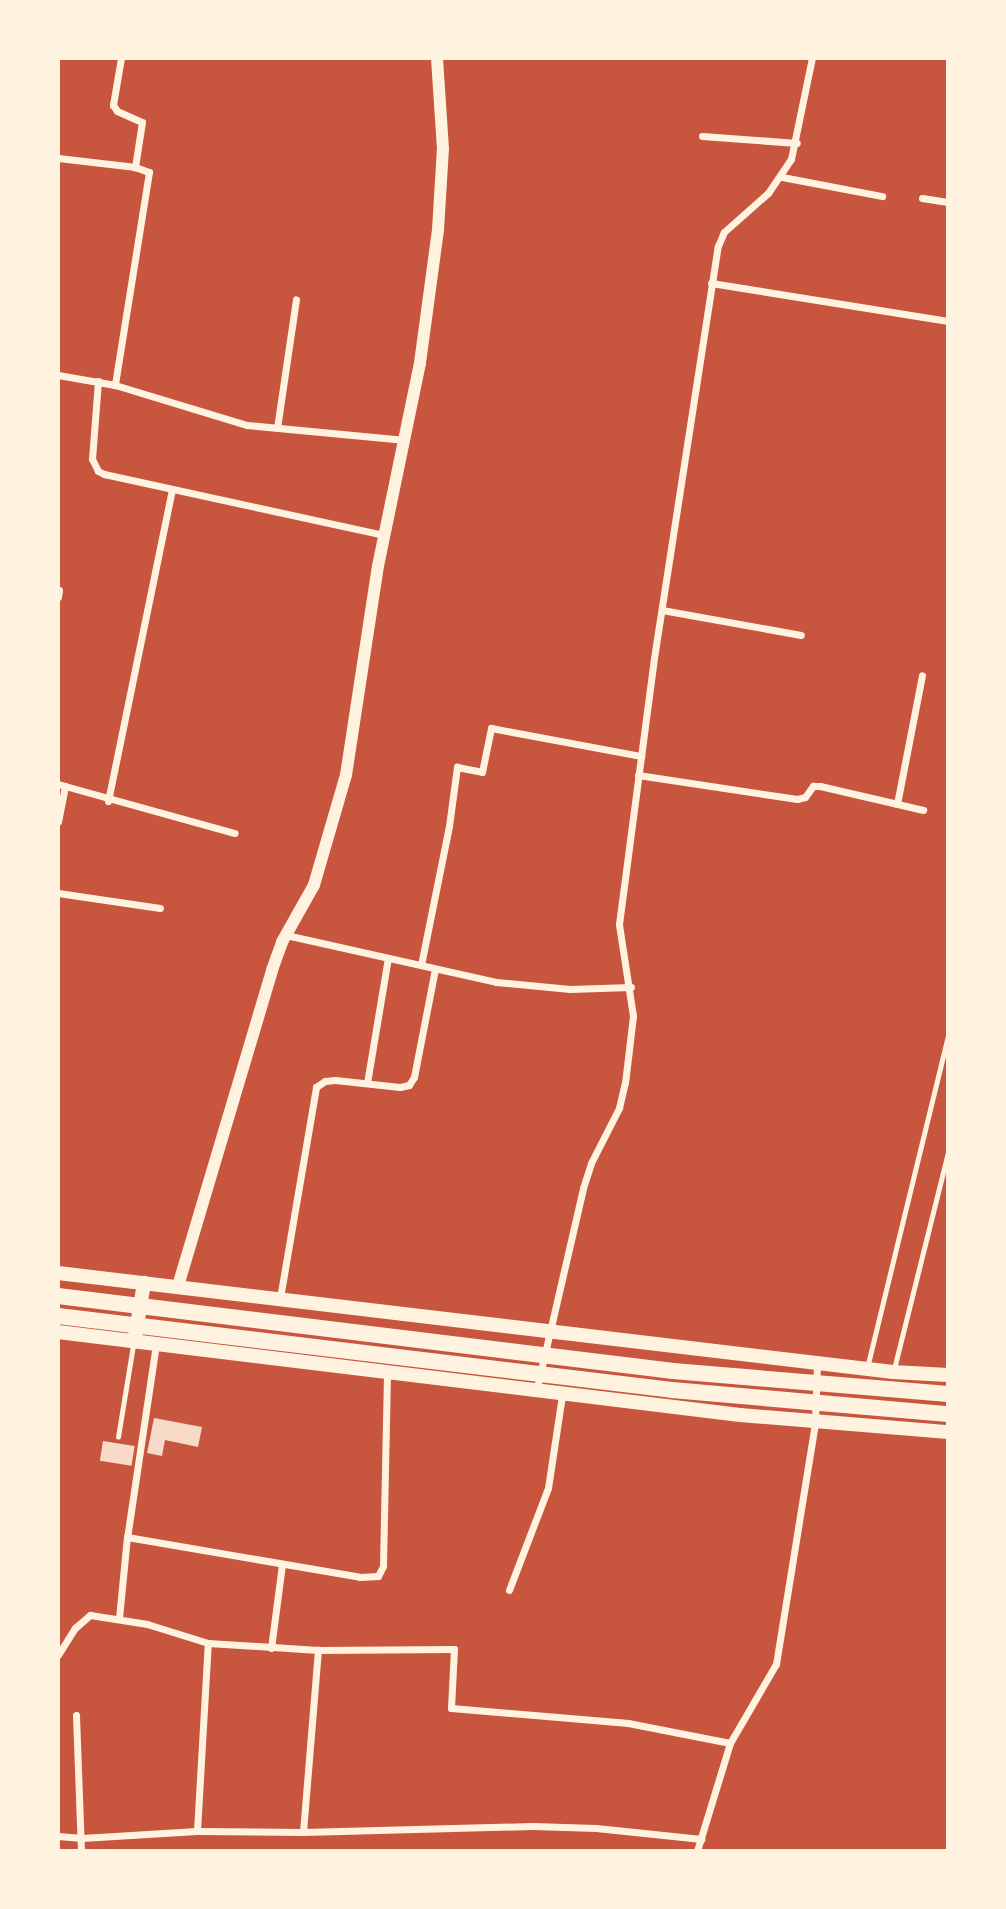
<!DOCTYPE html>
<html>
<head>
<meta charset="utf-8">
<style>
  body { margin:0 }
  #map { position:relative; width:1006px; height:1909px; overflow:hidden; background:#c8553d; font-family:"Times New Roman",serif }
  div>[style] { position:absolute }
  .building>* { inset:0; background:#f7dbc8; transform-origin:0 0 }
  .service>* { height:4.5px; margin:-2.25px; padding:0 2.25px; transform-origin:2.25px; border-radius:2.25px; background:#fff3e0 }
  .minor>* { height:7px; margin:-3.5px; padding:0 3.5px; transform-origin:3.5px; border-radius:3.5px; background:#fff3e0 }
  .tertiary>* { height:12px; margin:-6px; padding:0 6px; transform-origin:6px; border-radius:6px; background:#fff3e0 }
  .secondary>* { height:14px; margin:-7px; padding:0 7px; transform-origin:7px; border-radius:7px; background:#fff3e0 }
  .trunk>* { height:16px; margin:-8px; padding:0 8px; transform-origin:8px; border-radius:8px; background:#fff3e0 }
  span { translate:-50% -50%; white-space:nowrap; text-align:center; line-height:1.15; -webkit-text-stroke:5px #fff3e0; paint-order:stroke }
  .frame { position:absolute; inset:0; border:60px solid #fff3e0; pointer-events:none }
</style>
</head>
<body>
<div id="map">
  <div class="building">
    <i style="clip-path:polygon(154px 1418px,202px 1427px,198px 1447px,165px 1440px,162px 1456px,147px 1453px)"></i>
    <i style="left:103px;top:1441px;width:32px;height:20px;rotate:9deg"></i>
  </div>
  <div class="service">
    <i style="left:867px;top:1368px;width:342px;rotate:-76.3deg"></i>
    <i style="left:894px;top:1369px;width:223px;rotate:-76deg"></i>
    <i style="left:118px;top:1437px;width:93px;rotate:-80.7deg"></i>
  </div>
  <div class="minor">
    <i style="left:121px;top:58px;width:48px;rotate:99.7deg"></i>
    <i style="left:113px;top:105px;width:7px;rotate:56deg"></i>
    <i style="left:117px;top:111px;width:27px;rotate:24deg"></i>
    <i style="left:142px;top:122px;width:46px;rotate:98.8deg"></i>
    <i style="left:702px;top:136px;width:95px;rotate:4.2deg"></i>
    <i style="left:58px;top:158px;width:78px;rotate:6.7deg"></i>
    <i style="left:135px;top:167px;width:15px;rotate:20deg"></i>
    <i style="left:149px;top:172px;width:216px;rotate:99.1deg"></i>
    <i style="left:782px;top:177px;width:102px;rotate:10.8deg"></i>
    <i style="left:922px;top:198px;width:26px;rotate:9deg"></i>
    <i style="left:711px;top:283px;width:240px;rotate:9.1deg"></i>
    <i style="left:58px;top:375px;width:58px;rotate:10deg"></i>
    <i style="left:115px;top:385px;width:138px;rotate:16.9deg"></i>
    <i style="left:247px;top:425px;width:159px;rotate:5.4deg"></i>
    <i style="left:98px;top:381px;width:78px;rotate:94.4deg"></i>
    <i style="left:92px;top:459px;width:13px;rotate:63deg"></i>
    <i style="left:98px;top:471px;width:7px;rotate:27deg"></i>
    <i style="left:104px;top:474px;width:287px;rotate:12.3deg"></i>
    <i style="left:277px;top:428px;width:130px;rotate:-81.6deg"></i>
    <i style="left:58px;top:597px;width:7px;rotate:-82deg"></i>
    <i style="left:662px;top:610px;width:141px;rotate:10.2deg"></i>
    <i style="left:638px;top:775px;width:161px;rotate:8.6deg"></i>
    <i style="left:797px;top:799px;width:8px;rotate:-14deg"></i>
    <i style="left:805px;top:797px;width:14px;rotate:-54deg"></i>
    <i style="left:813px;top:786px;width:7px"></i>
    <i style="left:820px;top:786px;width:106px;rotate:13.1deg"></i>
    <i style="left:58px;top:784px;width:7px;rotate:16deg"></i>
    <i style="left:65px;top:786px;width:36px;rotate:101deg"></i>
    <i style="left:65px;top:786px;width:176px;rotate:15.5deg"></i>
    <i style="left:108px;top:801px;width:318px;rotate:-78.4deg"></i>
    <i style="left:897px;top:804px;width:131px;rotate:-79deg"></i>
    <i style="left:58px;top:893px;width:103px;rotate:8.4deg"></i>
    <i style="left:286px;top:935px;width:215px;rotate:12.6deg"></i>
    <i style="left:496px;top:982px;width:74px;rotate:5.4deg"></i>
    <i style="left:570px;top:989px;width:61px;rotate:-1.9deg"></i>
    <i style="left:421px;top:965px;width:142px;rotate:-78.6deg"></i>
    <i style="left:449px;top:826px;width:60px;rotate:-82.3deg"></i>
    <i style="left:457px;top:767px;width:25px;rotate:11deg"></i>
    <i style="left:482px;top:772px;width:45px;rotate:-78.4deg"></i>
    <i style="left:491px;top:728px;width:153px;rotate:10.6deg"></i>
    <i style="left:367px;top:1083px;width:127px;rotate:-80.5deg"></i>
    <i style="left:280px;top:1298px;width:214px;rotate:-80.3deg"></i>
    <i style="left:316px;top:1087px;width:11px;rotate:-34deg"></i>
    <i style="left:325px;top:1081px;width:10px;rotate:-6deg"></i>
    <i style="left:335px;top:1080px;width:65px;rotate:6.1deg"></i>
    <i style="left:400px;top:1087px;width:9px;rotate:-13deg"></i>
    <i style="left:409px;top:1085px;width:9px;rotate:-58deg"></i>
    <i style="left:414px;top:1077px;width:110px;rotate:-79deg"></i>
    <i style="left:156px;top:1344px;width:195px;rotate:98.5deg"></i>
    <i style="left:127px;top:1537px;width:236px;rotate:9.7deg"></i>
    <i style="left:360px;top:1577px;width:18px;rotate:-3deg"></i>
    <i style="left:378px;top:1576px;width:11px;rotate:-63deg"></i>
    <i style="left:383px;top:1566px;width:193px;rotate:-88.8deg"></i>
    <i style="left:536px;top:1392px;width:209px;rotate:-77deg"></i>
    <i style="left:583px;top:1188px;width:26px;rotate:-72deg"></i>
    <i style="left:591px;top:1163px;width:62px;rotate:-63deg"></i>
    <i style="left:619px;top:1108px;width:26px;rotate:-77deg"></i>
    <i style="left:625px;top:1083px;width:67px;rotate:-83.2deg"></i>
    <i style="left:633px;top:1016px;width:93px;rotate:-98.7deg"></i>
    <i style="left:619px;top:924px;width:268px;rotate:-82.5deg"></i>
    <i style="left:654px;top:658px;width:417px;rotate:-81.2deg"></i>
    <i style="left:718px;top:246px;width:15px;rotate:-67deg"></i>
    <i style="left:724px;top:232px;width:59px;rotate:-41.6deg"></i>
    <i style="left:768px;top:193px;width:41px;rotate:-55.9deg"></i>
    <i style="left:791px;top:159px;width:103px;rotate:-78.3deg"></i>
    <i style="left:509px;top:1590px;width:109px;rotate:-69.1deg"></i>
    <i style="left:548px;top:1488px;width:94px;rotate:-81.4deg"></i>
    <i style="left:119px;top:1618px;width:81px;rotate:-84.4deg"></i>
    <i style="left:271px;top:1648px;width:85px;rotate:-82.5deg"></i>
    <i style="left:58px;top:1655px;width:32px;rotate:-58deg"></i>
    <i style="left:75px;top:1628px;width:20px;rotate:-41deg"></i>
    <i style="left:90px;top:1615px;width:58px;rotate:9deg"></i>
    <i style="left:147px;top:1624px;width:64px;rotate:17.3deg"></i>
    <i style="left:208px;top:1643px;width:110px;rotate:3.6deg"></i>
    <i style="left:318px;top:1650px;width:136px;rotate:-0.4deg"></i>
    <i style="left:454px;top:1649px;width:59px;rotate:92.9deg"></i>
    <i style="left:451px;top:1708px;width:178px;rotate:4.8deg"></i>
    <i style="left:628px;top:1723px;width:104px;rotate:11.1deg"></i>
    <i style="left:730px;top:1743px;width:113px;rotate:107deg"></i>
    <i style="left:76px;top:1715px;width:136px;rotate:87.9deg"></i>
    <i style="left:730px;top:1743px;width:91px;rotate:-59.8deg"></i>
    <i style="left:776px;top:1664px;width:244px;rotate:-80.8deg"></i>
    <i style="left:815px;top:1423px;width:60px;rotate:-88.1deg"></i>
    <i style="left:197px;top:1831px;width:188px;rotate:-86.7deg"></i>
    <i style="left:303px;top:1832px;width:229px;rotate:-1.5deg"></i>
    <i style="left:532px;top:1826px;width:64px;rotate:1.8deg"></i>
    <i style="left:596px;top:1828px;width:106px;rotate:6deg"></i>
    <i style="left:58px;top:1836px;width:24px;rotate:5deg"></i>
    <i style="left:82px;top:1838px;width:115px;rotate:-3.5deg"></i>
    <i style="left:197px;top:1831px;width:106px;rotate:0.5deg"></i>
    <i style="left:303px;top:1832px;width:183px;rotate:-85.3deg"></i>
  </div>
  <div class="tertiary">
    <i style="left:178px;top:1286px;width:330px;rotate:-73.4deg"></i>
    <i style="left:272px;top:970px;width:30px;rotate:-70deg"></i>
    <i style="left:282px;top:942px;width:65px;rotate:-60.7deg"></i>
    <i style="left:314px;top:885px;width:115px;rotate:-73.8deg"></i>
    <i style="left:346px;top:775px;width:211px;rotate:-81.3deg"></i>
    <i style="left:378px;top:566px;width:207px;rotate:-78.3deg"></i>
    <i style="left:420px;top:363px;width:134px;rotate:-82.3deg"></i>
    <i style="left:438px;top:230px;width:81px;rotate:-86.5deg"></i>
    <i style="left:443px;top:149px;width:91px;rotate:-93.8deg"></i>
  </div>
  <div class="secondary">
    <i style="left:58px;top:1273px;width:841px;rotate:6.76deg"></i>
    <i style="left:893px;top:1372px;width:55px;rotate:3.1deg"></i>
    <i style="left:58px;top:1332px;width:687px;rotate:6.94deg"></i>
    <i style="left:740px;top:1415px;width:209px;rotate:4.7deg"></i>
    <i style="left:135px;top:1337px;width:55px;rotate:-80.5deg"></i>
  </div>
  <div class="trunk">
    <i style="left:58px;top:1296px;width:620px;rotate:6.95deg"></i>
    <i style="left:673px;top:1371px;width:276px;rotate:4.8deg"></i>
    <i style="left:58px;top:1316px;width:618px;rotate:6.87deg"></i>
    <i style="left:672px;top:1390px;width:277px;rotate:5deg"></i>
  </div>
  <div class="frame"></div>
</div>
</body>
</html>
